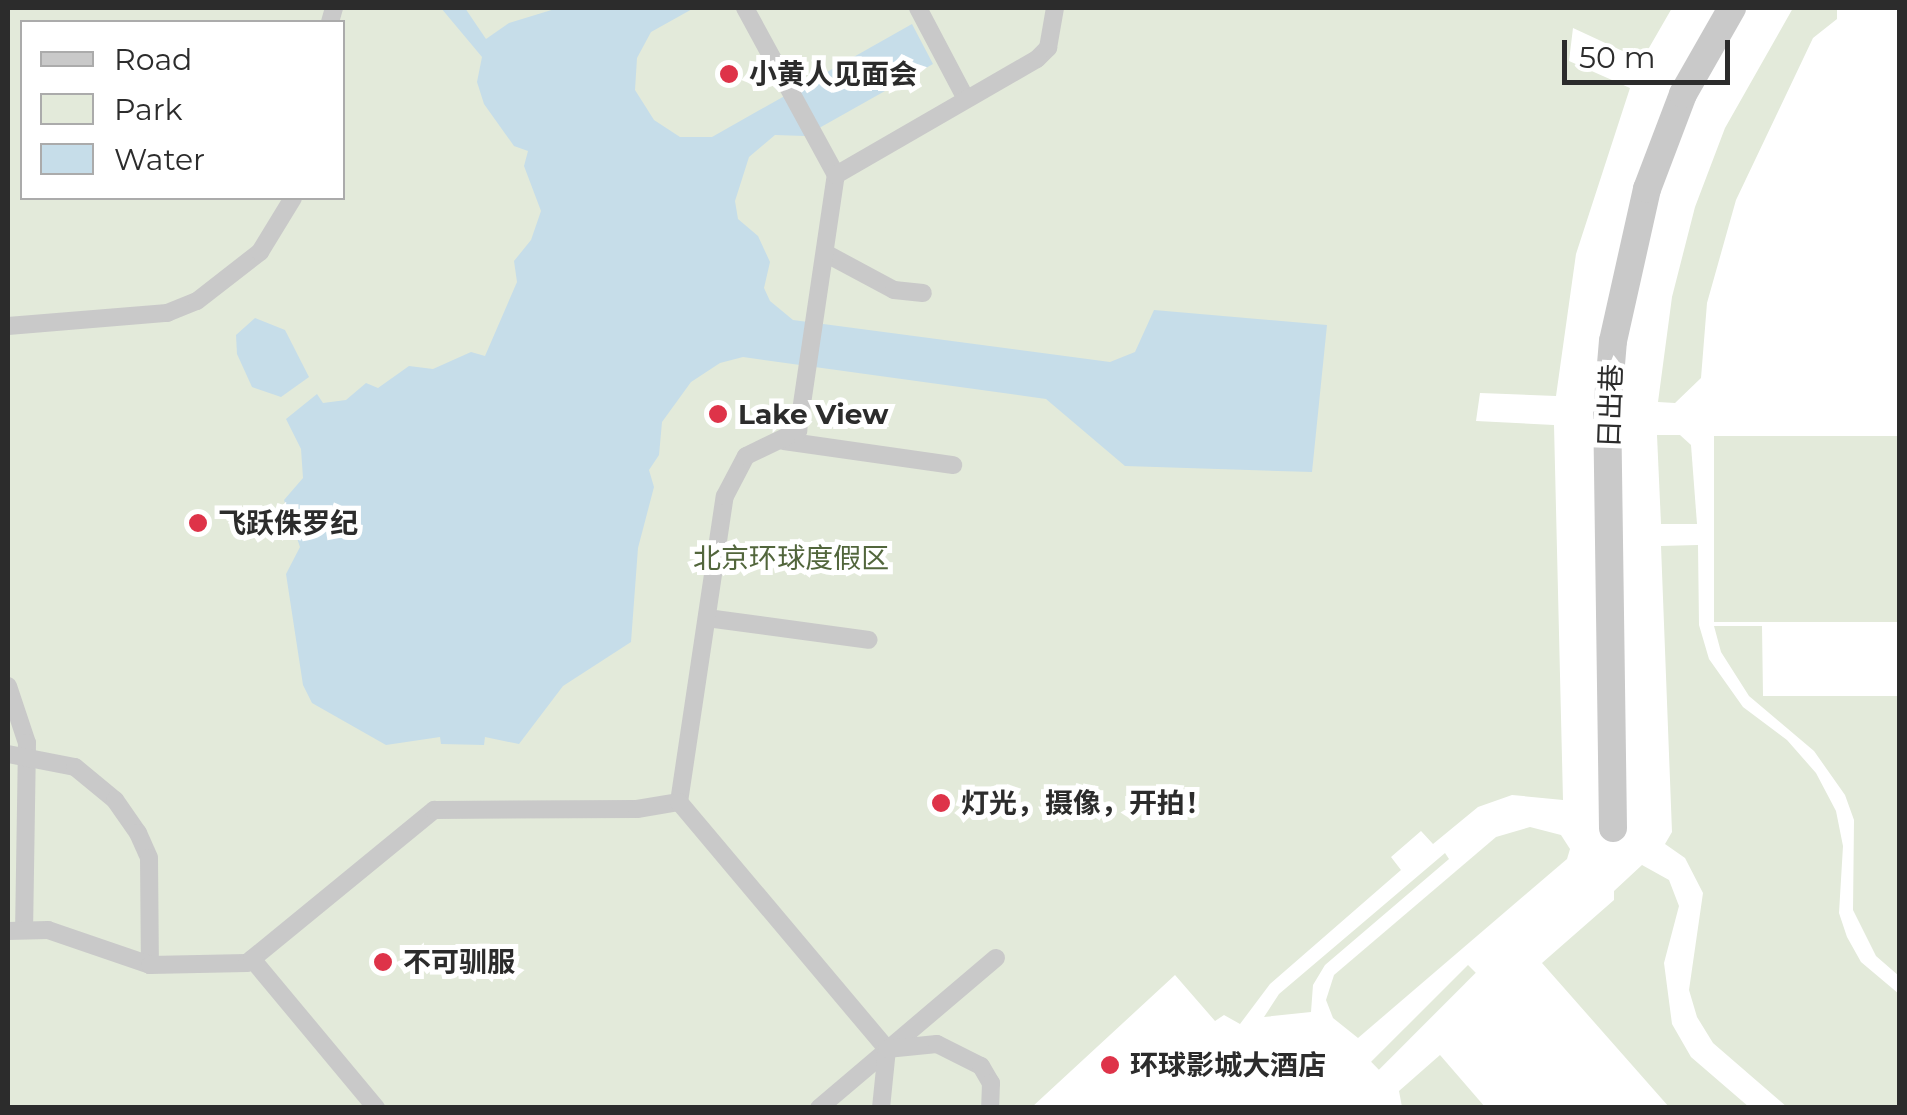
<!DOCTYPE html>
<html>
<head>
<meta charset="utf-8">
<style>
  body { margin:0 }
  #map { position:relative; width:1907px; height:1115px; overflow:hidden; background:#fff; font-family:Montserrat,"Noto Sans SC",sans-serif }
  div>[style] { position:absolute }
  .green>* { inset:0; background:#e3eada; transform-origin:0 0 }
  .water>* { inset:0; background:#c6dde9 }
  .pedestrian>* { height:18px; margin:-9px; padding:0 9px; transform-origin:9px; border-radius:9px; background:#c9c9c9 }
  .tertiary>* { height:28px; margin:-14px; padding:0 14px; transform-origin:14px; border-radius:14px; background:#c9c9c9 }
  .dots>* { width:28px; height:28px; translate:-50% -50%; box-sizing:border-box; border:5px solid #fff; border-radius:50% }
  span { translate:-50% -50%; white-space:nowrap; text-align:center; line-height:1.15; -webkit-text-stroke:10px #fff; paint-order:stroke }
  .poi-label { font-size:28px; color:#2c2c2c; font-weight:700 }
  .left { translate:0 -50%; text-align:left }
  .street-label { font-size:28px; color:#2c2c2c }
  .park-label { font-size:28px; color:#52663c }
  .frame { position:absolute; inset:0; border:10px solid #2c2c2c; pointer-events:none }
  .legend { position:absolute; left:20px; top:20px; width:325px; height:180px; box-sizing:border-box; background:#fff; border:2px solid #ababab; margin:0; padding:12px 18px; list-style:none; font-size:30px; color:#2c2c2c }
  .legend li { display:flex; align-items:center; gap:20px; height:50px }
  .legend b { width:50px; border:2px solid #ababab }
  .scale { position:absolute; left:1562px; top:40px; width:168px; height:45px; box-sizing:border-box; border:5px solid #2c2c2c; border-top:0; padding-left:12px; font-size:30px; line-height:35px; white-space:nowrap; color:#2c2c2c; -webkit-text-stroke:8px #fff; paint-order:stroke }
</style>
</head>
<body>
<div id="map">
  <div class="green">
    <i style="clip-path:polygon(evenodd,8px 8px,1672px 8px,1642px 60px,1573px 28px,1569px 61px,1630px 88px,1576px 254px,1556px 396px,1480px 393px,1476px 421px,1554px 425px,1563px 800px,1512px 795px,1478px 807px,1433px 844px,1421px 831px,1391px 857px,1401px 870px,1270px 984px,1240px 1024px,1224px 1015px,1215px 1021px,1175px 975px,1032px 1107px,8px 1107px,8px 8px,22px 22px,342px 22px,342px 198px,22px 198px,22px 22px)"></i>
    <i style="clip-path:polygon(1793px 8px,1837px 8px,1837px 19px,1813px 38px,1736px 200px,1707px 303px,1701px 378px,1675px 403px,1658px 402px,1672px 297px,1695px 207px,1725px 128px)"></i>
    <i style="clip-path:polygon(1657px 435px,1680px 435px,1691px 445px,1697px 524px,1661px 524px)"></i>
    <i style="left:1899px;top:436px;width:186px;height:185px;rotate:90deg"></i>
    <i style="clip-path:polygon(1698px 545px,1699px 625px,1709px 659px,1743px 707px,1787px 740px,1816px 773px,1836px 811px,1843px 846px,1839px 913px,1847px 937px,1861px 962px,1899px 994px,1899px 1107px,1787px 1107px,1713px 1043px,1697px 1017px,1689px 990px,1703px 893px,1685px 858px,1665px 844px,1672px 832px,1661px 546px)"></i>
    <i style="clip-path:polygon(1714px 626px,1762px 626px,1763px 696px,1899px 696px,1899px 976px,1876px 956px,1853px 910px,1854px 820px,1845px 795px,1814px 751px,1749px 696px,1721px 652px)"></i>
    <i style="clip-path:polygon(1530px 827px,1561px 835px,1570px 849px,1567px 859px,1358px 1038px,1333px 1018px,1326px 1000px,1334px 975px,1496px 837px)"></i>
    <i style="clip-path:polygon(1445px 853px,1449px 859px,1325px 965px,1313px 985px,1311px 1012px,1264px 1017px,1279px 994px)"></i>
    <i style="clip-path:polygon(1642px 865px,1669px 880px,1679px 906px,1664px 963px,1672px 1024px,1691px 1057px,1749px 1107px,1669px 1107px,1542px 963px,1614px 900px,1614px 891px)"></i>
    <i style="left:1468px;top:965px;width:11px;height:137px;rotate:45deg"></i>
    <i style="clip-path:polygon(1440px 1055px,1485px 1107px,1402px 1107px,1399px 1091px)"></i>
  </div>
  <div class="water">
    <i style="clip-path:polygon(441px 8px,465px 8px,486px 39px,509px 23px,558px 8px,694px 8px,651px 32px,637px 58px,635px 90px,654px 120px,680px 137px,712px 137px,912px 24px,933px 64px,805px 136px,775px 135px,749px 157px,735px 201px,738px 219px,758px 236px,770px 262px,764px 288px,770px 301px,793px 320px,1110px 362px,1135px 352px,1154px 310px,1327px 325px,1312px 472px,1125px 466px,1046px 399px,743px 357px,720px 363px,691px 382px,662px 422px,659px 455px,649px 470px,654px 487px,638px 548px,631px 642px,563px 686px,519px 744px,485px 737px,484px 745px,441px 744px,440px 737px,386px 745px,312px 703px,303px 685px,286px 574px,300px 547px,284px 500px,303px 478px,301px 449px,286px 419px,317px 394px,323px 403px,346px 400px,366px 383px,378px 388px,409px 366px,433px 369px,471px 352px,485px 356px,517px 282px,514px 261px,531px 240px,541px 211px,524px 166px,528px 151px,514px 146px,484px 104px,477px 82px,482px 57px)"></i>
    <i style="clip-path:polygon(255px 318px,285px 330px,309px 377px,281px 397px,252px 387px,237px 354px,236px 335px)"></i>
  </div>
  <div class="pedestrian">
    <i style="left:745px;top:8px;width:190px;rotate:61.4deg"></i>
    <i style="left:918px;top:8px;width:103px;rotate:62.2deg"></i>
    <i style="left:330px;top:22px;width:15px;rotate:-74deg"></i>
    <i style="left:825px;top:253px;width:78px;rotate:28.2deg"></i>
    <i style="left:894px;top:290px;width:29px;rotate:6deg"></i>
    <i style="left:8px;top:326px;width:160px;rotate:-4.7deg"></i>
    <i style="left:167px;top:313px;width:32px;rotate:-22deg"></i>
    <i style="left:197px;top:301px;width:80px;rotate:-37.9deg"></i>
    <i style="left:260px;top:252px;width:63px;rotate:-58.6deg"></i>
    <i style="left:784px;top:441px;width:171px;rotate:8.1deg"></i>
    <i style="left:707px;top:618px;width:163px;rotate:7.7deg"></i>
    <i style="left:8px;top:686px;width:60px;rotate:71.6deg"></i>
    <i style="left:27px;top:743px;width:185px;rotate:90.9deg"></i>
    <i style="left:8px;top:754px;width:68px;rotate:11deg"></i>
    <i style="left:75px;top:767px;width:52px;rotate:39.5deg"></i>
    <i style="left:115px;top:800px;width:40px;rotate:55.1deg"></i>
    <i style="left:138px;top:833px;width:27px;rotate:66deg"></i>
    <i style="left:149px;top:858px;width:107px;rotate:89.5deg"></i>
    <i style="left:679px;top:802px;width:309px;rotate:-81.5deg"></i>
    <i style="left:725px;top:496px;width:45px;rotate:-62.3deg"></i>
    <i style="left:746px;top:456px;width:58px;rotate:-25.7deg"></i>
    <i style="left:798px;top:431px;width:259px;rotate:-81.6deg"></i>
    <i style="left:836px;top:175px;width:232px;rotate:-30deg"></i>
    <i style="left:1037px;top:59px;width:16px;rotate:-45deg"></i>
    <i style="left:1048px;top:48px;width:41px;rotate:-80.1deg"></i>
    <i style="left:8px;top:931px;width:40px;rotate:-1.4deg"></i>
    <i style="left:48px;top:930px;width:108px;rotate:18.9deg"></i>
    <i style="left:150px;top:965px;width:97px;rotate:-1.2deg"></i>
    <i style="left:247px;top:963px;width:242px;rotate:-39.3deg"></i>
    <i style="left:434px;top:810px;width:203px;rotate:-0.3deg"></i>
    <i style="left:637px;top:809px;width:43px;rotate:-9.5deg"></i>
    <i style="left:679px;top:802px;width:323px;rotate:49.9deg"></i>
    <i style="left:252px;top:959px;width:194px;rotate:50.2deg"></i>
    <i style="left:819px;top:1108px;width:232px;rotate:-40.3deg"></i>
    <i style="left:881px;top:1108px;width:59px;rotate:-84.2deg"></i>
    <i style="left:887px;top:1049px;width:50px;rotate:-5.7deg"></i>
    <i style="left:937px;top:1044px;width:49px;rotate:26.6deg"></i>
    <i style="left:981px;top:1066px;width:20px;rotate:60deg"></i>
    <i style="left:991px;top:1083px;width:25px;rotate:92deg"></i>
  </div>
  <div class="tertiary">
    <i style="left:1613px;top:828px;width:416px;rotate:-90.8deg"></i>
    <i style="left:1607px;top:412px;width:71px;rotate:-85.2deg"></i>
    <i style="left:1613px;top:341px;width:156px;rotate:-77.4deg"></i>
    <i style="left:1647px;top:189px;width:102px;rotate:-69.2deg"></i>
    <i style="left:1683px;top:94px;width:99px;rotate:-60.3deg"></i>
  </div>
  <div class="dots">
    <i style="left:729px;top:74px;background:#de3349"></i>
    <i style="left:718px;top:414px;background:#de3349"></i>
    <i style="left:198px;top:523px;background:#de3349"></i>
    <i style="left:941px;top:803px;background:#de3349"></i>
    <i style="left:383px;top:962px;background:#de3349"></i>
    <i style="left:1110px;top:1065px;background:#de3349"></i>
  </div>
  <div class="poi-label">
    <span class="left" style="left:749px;top:74px">小黄人见面会</span>
    <span class="left" style="left:738px;top:414px">Lake View</span>
    <span class="left" style="left:218px;top:523px">飞跃侏罗纪</span>
    <span class="left" style="left:961px;top:803px">灯光，摄像，开拍！</span>
    <span class="left" style="left:403px;top:962px">不可驯服</span>
    <span class="left" style="left:1130px;top:1065px">环球影城大酒店</span>
  </div>
  <div class="street-label">
    <span style="left:1610px;top:406px;rotate:-88deg">日出巷</span>
  </div>
  <div class="park-label">
    <span style="left:791px;top:558px">北京环球度假区</span>
  </div>
  <div class="frame"></div>
  <ul class="legend">
  <li><b style="height:12px;background:#c9c9c9"></b>Road</li>
  <li><b style="height:28px;background:#e3eada"></b>Park</li>
  <li><b style="height:28px;background:#c6dde9"></b>Water</li>
  </ul>
  <div class="scale">50 m</div>
</div>
</body>
</html>
